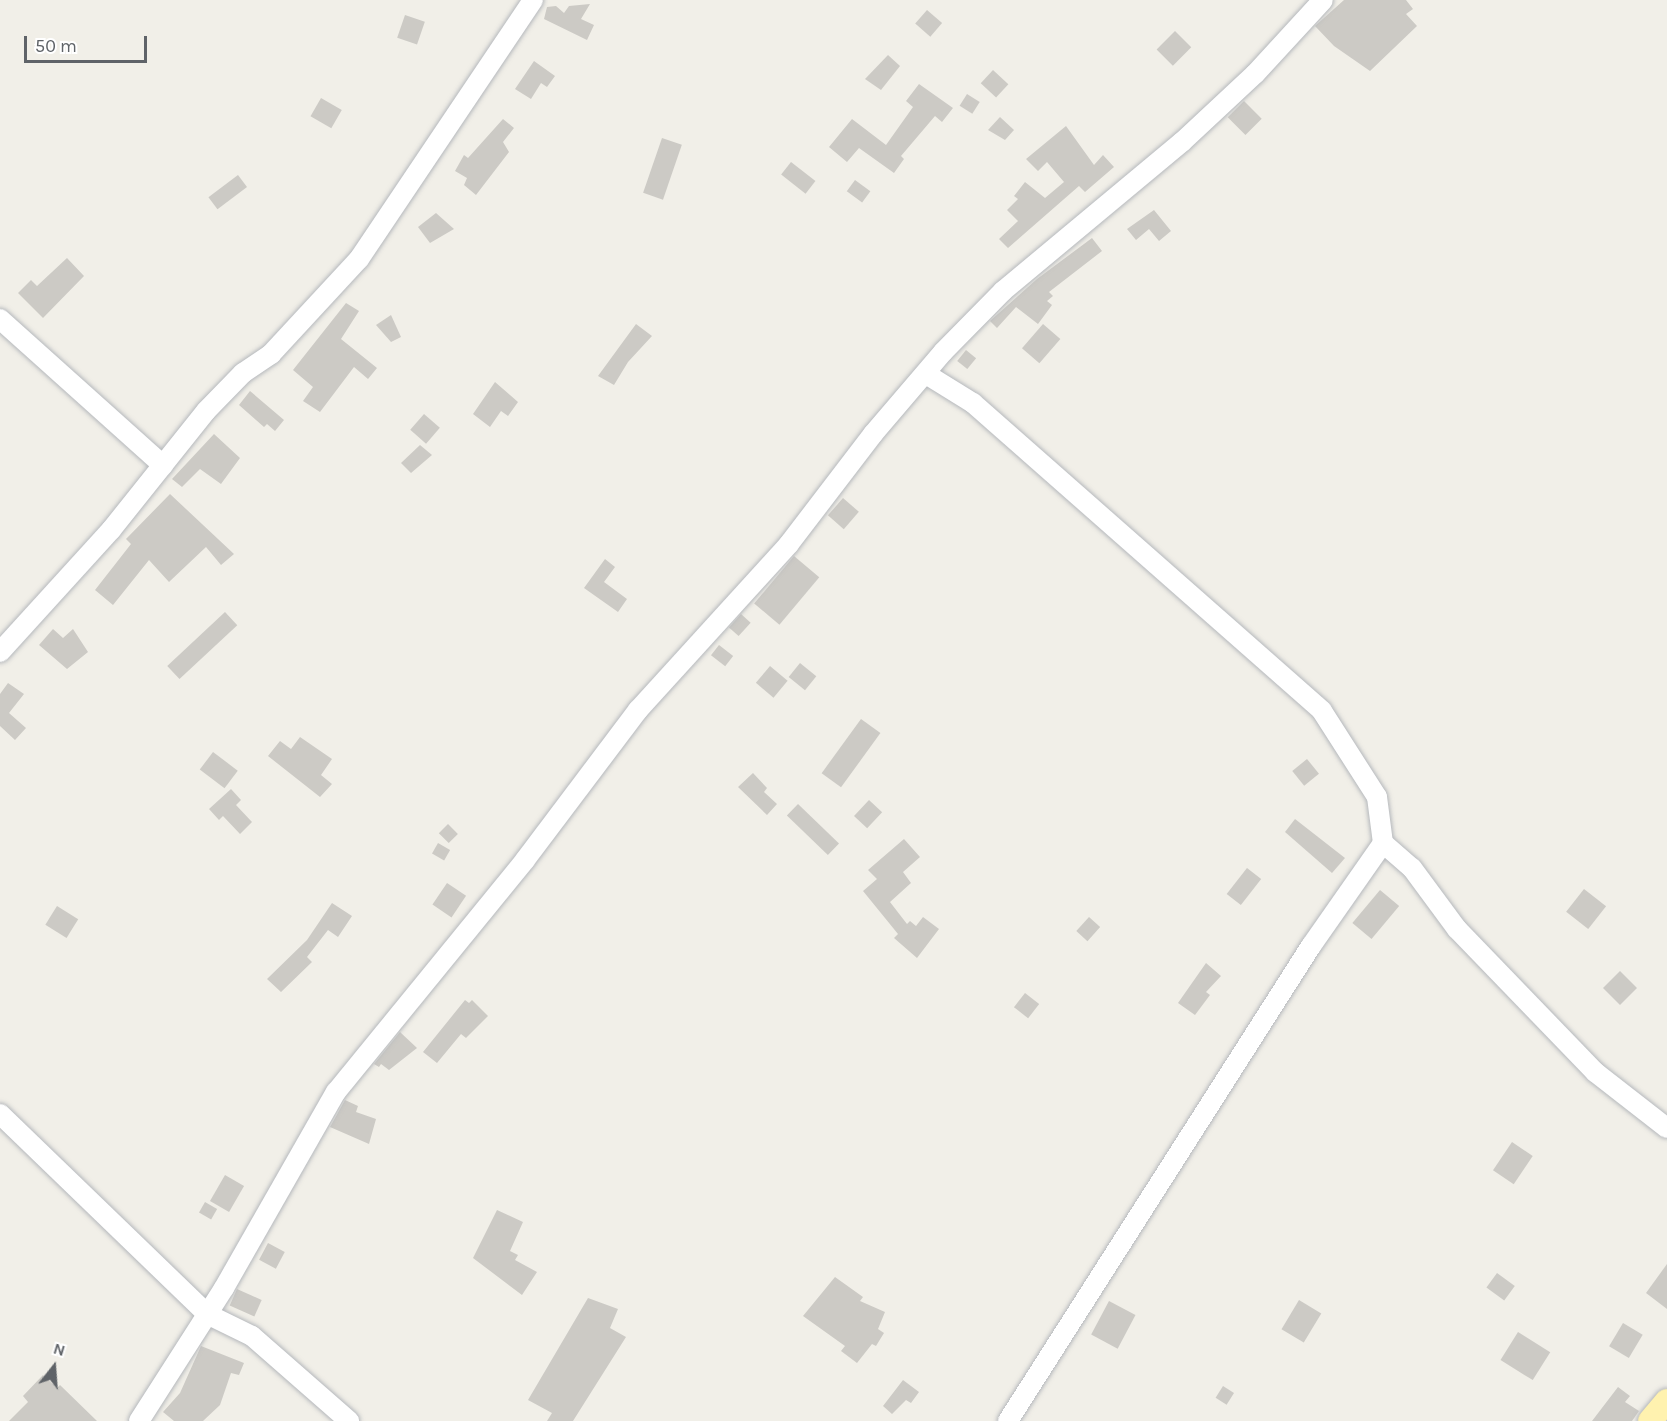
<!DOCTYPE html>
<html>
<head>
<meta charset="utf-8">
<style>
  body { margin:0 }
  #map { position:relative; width:1667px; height:1421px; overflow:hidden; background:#f1efe8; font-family:Karla,sans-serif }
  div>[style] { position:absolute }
  .building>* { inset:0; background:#cccac5; transform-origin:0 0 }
  .roads { filter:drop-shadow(0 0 2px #b5b8bc) drop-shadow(0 0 2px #b5b8bc) }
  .minor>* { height:20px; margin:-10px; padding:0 10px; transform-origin:10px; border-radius:10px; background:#fff }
  .major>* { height:24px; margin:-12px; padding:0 12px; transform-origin:12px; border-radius:12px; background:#fff2af }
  span { translate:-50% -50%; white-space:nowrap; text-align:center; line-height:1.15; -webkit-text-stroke:6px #fff; paint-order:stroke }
  .north { position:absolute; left:24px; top:1337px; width:60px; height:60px; -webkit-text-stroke:4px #fff; paint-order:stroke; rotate:17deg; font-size:16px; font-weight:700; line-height:24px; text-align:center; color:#5f6368 }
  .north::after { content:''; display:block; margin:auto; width:21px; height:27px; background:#5f6368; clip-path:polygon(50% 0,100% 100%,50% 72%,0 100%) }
  .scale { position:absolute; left:24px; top:36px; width:123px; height:27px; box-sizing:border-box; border:3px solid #5f6368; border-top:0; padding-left:8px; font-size:18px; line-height:21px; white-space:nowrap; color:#5f6368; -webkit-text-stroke:4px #fff; paint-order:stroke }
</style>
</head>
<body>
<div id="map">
  <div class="building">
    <i style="clip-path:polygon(1344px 0,1406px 0,1413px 9px,1406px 14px,1417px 26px,1370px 71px,1334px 46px,1315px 26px)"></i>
    <i style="clip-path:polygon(590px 4px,581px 19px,594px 25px,587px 40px,544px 19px,547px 7px,556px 6px,564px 13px,569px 6px)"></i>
    <i style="left:927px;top:10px;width:20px;height:18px;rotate:41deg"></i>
    <i style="left:405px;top:15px;width:21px;height:24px;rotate:19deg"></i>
    <i style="left:1175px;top:31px;width:23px;height:26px;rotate:45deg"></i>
    <i style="clip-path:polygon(888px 55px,900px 66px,881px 90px,865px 79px)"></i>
    <i style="clip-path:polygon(534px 61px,555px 76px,547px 87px,541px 83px,531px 99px,515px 89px)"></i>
    <i style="left:993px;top:70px;width:21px;height:18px;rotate:43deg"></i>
    <i style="clip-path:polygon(919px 84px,953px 108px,942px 122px,935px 116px,901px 156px,904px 159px,894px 173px,859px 148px,847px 162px,829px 147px,852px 119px,886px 145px,913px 107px,906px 101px)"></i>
    <i style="left:967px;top:94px;width:15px;height:14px;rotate:32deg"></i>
    <i style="left:321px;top:98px;width:24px;height:21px;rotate:30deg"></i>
    <i style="left:1244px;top:101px;width:25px;height:23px;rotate:45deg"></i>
    <i style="clip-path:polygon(1000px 117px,1014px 130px,1005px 140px,988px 130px)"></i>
    <i style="clip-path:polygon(503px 119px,514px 128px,503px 142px,509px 152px,476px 195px,464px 185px,467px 178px,455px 171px,464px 155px,468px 158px)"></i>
    <i style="clip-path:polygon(1066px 126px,1094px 165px,1103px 155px,1114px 167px,1085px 192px,1079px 186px,1008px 248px,999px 239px,1018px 221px,1007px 210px,1018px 199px,1014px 196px,1025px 182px,1045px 198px,1064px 182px,1047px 162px,1038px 171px,1026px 159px)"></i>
    <i style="left:662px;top:138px;width:21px;height:58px;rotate:19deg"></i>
    <i style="left:791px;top:162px;width:31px;height:16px;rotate:38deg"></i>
    <i style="left:238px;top:175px;width:15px;height:37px;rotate:53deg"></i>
    <i style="left:855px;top:180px;width:19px;height:14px;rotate:36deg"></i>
    <i style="clip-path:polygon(1154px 210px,1171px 231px,1159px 241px,1149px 229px,1136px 240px,1127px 229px)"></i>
    <i style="clip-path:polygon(436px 213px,454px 229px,430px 243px,418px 227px)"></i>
    <i style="clip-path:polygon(1092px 238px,1102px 251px,1049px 292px,1053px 296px,1047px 301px,1052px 305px,1038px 324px,1016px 307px,997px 328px,990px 321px,1037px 279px)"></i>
    <i style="clip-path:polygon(67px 258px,84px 276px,43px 318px,18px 293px,31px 280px,37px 286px)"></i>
    <i style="clip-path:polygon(346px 303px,359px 311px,341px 339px,377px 368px,368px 379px,354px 367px,320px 412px,303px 401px,313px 387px,293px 370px)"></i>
    <i style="clip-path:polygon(391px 315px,401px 337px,391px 342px,376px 325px)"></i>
    <i style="clip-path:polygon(636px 324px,652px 336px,628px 362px,614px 385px,598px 376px)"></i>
    <i style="left:1043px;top:324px;width:23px;height:32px;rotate:41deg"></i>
    <i style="left:966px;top:350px;width:13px;height:14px;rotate:39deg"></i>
    <i style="clip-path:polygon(495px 382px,518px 402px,508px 416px,501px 411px,490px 427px,473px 414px)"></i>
    <i style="clip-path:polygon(250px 391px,284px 420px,275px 431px,267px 424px,264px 427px,239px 405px)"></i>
    <i style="left:424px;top:414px;width:21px;height:21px;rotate:41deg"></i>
    <i style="clip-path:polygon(214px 434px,240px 458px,221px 484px,200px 469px,182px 487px,172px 479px)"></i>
    <i style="clip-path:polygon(420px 445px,432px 455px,411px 473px,401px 463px)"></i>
    <i style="clip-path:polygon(170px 494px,234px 554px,221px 565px,206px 547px,169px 582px,149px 560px,113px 605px,95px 590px,131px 544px,126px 539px)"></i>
    <i style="left:843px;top:498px;width:21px;height:23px;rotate:41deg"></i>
    <i style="left:794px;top:556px;width:33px;height:62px;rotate:40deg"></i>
    <i style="clip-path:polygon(605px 559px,615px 567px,604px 582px,627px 599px,618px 612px,584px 588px)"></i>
    <i style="left:225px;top:612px;width:18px;height:79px;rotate:47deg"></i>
    <i style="left:741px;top:614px;width:13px;height:18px;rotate:42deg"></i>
    <i style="clip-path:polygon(53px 629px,63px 638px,73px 629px,88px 652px,67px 669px,39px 645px)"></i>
    <i style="left:719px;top:645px;width:18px;height:13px;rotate:38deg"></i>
    <i style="left:800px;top:663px;width:21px;height:18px;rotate:39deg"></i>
    <i style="left:770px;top:666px;width:23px;height:22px;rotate:40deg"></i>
    <i style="clip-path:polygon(8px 683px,24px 694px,9px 713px,26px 728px,15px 740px,0 726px,0 694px)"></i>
    <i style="left:861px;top:719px;width:24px;height:67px;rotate:36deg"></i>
    <i style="clip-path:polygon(300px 737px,332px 759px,321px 775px,332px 784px,320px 797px,268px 756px,280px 741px,291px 749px)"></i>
    <i style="left:213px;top:752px;width:31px;height:22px;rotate:37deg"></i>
    <i style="left:1307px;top:759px;width:19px;height:19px;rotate:51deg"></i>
    <i style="clip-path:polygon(753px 773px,767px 788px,764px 792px,777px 804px,767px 815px,738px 787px)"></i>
    <i style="clip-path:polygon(231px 789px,241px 800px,236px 805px,252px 822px,240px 834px,223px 816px,219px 820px,209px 809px)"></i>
    <i style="left:869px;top:800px;width:18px;height:22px;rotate:43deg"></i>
    <i style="left:798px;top:804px;width:57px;height:16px;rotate:44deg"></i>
    <i style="clip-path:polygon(1295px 819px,1345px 858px,1332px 873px,1285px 832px)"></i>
    <i style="left:448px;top:824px;width:14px;height:13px;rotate:45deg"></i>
    <i style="clip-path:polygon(904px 839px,920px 857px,903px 872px,911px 883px,890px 902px,907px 924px,910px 921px,916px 926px,923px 917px,939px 929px,917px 958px,894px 938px,898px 934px,863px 891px,877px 879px,868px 870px)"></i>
    <i style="left:438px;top:843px;width:14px;height:12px;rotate:30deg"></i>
    <i style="left:1247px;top:868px;width:18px;height:33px;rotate:38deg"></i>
    <i style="left:447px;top:883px;width:23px;height:26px;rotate:34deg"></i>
    <i style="left:1584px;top:889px;width:28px;height:29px;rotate:38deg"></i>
    <i style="left:1380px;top:890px;width:25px;height:43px;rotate:40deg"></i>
    <i style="clip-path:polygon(332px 903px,352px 916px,338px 937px,328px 930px,307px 957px,312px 962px,281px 992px,267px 979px,307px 940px)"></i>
    <i style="left:57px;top:906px;width:25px;height:22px;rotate:32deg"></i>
    <i style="left:1089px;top:917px;width:15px;height:19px;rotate:42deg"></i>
    <i style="clip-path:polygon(1206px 963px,1221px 976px,1206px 992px,1210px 995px,1195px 1015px,1178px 1003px)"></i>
    <i style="left:1620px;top:971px;width:24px;height:24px;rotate:45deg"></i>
    <i style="left:1025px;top:993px;width:18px;height:18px;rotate:38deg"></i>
    <i style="clip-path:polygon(465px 1000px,469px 1003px,472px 1000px,488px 1016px,466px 1038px,461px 1034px,437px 1063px,423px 1052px)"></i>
    <i style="clip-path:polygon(400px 1032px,417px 1048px,389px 1070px,381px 1064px,379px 1067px,374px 1064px)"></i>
    <i style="clip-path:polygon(345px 1100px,358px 1106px,356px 1112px,376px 1119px,369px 1144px,330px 1127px)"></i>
    <i style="left:1512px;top:1142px;width:25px;height:34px;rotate:34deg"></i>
    <i style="left:225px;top:1175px;width:22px;height:30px;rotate:30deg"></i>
    <i style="left:205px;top:1202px;width:14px;height:12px;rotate:30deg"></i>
    <i style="clip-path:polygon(497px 1210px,523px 1222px,510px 1251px,518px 1255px,515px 1260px,537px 1272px,522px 1295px,473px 1258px)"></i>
    <i style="left:268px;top:1243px;width:19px;height:19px;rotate:28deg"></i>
    <i style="clip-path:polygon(1667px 1264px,1667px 1309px,1646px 1293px)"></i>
    <i style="left:1497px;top:1273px;width:22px;height:18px;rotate:36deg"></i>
    <i style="clip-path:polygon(835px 1277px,863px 1297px,860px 1301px,885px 1312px,878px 1329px,884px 1333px,876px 1346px,872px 1344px,857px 1363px,841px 1351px,845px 1346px,803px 1316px)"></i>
    <i style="left:237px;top:1289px;width:27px;height:18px;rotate:24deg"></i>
    <i style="clip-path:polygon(588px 1298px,618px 1309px,610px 1328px,626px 1337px,573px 1421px,547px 1421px,552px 1413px,528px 1400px)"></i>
    <i style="left:1299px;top:1300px;width:26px;height:34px;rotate:31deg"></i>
    <i style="left:1109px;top:1301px;width:30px;height:38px;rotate:28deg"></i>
    <i style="left:1623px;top:1323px;width:23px;height:27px;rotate:31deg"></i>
    <i style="left:1518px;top:1332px;width:38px;height:33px;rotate:32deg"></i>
    <i style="clip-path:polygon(201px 1346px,244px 1363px,239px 1375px,231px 1373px,220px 1405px,203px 1421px,174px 1421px,163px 1412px,180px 1393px)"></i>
    <i style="clip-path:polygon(43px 1375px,57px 1388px,60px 1385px,97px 1421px,9px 1421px,28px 1402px,23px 1396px)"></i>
    <i style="clip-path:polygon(903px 1380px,919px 1392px,911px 1403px,906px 1400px,892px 1414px,883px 1406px)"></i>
    <i style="left:1223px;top:1386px;width:13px;height:14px;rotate:32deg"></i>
    <i style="clip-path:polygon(1618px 1387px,1630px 1396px,1625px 1402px,1639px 1411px,1632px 1421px,1592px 1421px)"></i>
  </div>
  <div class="roads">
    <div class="minor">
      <i style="left:0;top:319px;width:219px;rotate:41.9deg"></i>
      <i style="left:926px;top:374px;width:55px;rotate:31.7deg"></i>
      <i style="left:973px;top:403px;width:465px;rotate:41.4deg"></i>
      <i style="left:1322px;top:711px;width:102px;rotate:57.4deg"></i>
      <i style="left:1377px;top:797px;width:46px;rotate:82.6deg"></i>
      <i style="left:1383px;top:843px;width:38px;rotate:41deg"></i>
      <i style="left:1412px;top:868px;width:76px;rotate:53.6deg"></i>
      <i style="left:1457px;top:929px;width:199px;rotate:46deg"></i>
      <i style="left:1595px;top:1072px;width:91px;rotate:37.9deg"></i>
      <i style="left:0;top:652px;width:165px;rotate:-47.7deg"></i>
      <i style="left:111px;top:530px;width:152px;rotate:-51.4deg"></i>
      <i style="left:206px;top:411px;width:53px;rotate:-45.8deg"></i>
      <i style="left:243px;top:373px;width:34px;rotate:-34deg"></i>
      <i style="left:271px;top:354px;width:129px;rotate:-47.2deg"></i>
      <i style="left:359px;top:259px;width:312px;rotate:-56.1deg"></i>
      <i style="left:0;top:1114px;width:288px;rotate:44deg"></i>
      <i style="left:207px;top:1314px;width:50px;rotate:26.1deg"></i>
      <i style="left:252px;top:1336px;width:129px;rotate:41.2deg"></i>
      <i style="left:139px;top:1421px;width:158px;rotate:-57.4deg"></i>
      <i style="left:224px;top:1288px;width:226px;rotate:-60.3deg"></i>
      <i style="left:336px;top:1092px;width:299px;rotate:-50.8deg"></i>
      <i style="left:525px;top:860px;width:188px;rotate:-53deg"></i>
      <i style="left:638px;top:710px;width:224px;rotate:-47.7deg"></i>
      <i style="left:789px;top:544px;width:138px;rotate:-52.6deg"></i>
      <i style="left:873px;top:434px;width:108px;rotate:-49.5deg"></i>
      <i style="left:943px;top:352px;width:86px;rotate:-45.5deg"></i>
      <i style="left:1003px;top:291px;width:233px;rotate:-39.8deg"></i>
      <i style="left:1182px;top:142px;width:100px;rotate:-43deg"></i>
      <i style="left:1255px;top:74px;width:100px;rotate:-47.4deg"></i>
      <i style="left:1008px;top:1421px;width:563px;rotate:-57.47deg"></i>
      <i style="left:1311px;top:946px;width:126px;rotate:-55deg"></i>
    </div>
    <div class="major">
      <i style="left:1650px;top:1421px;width:26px;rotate:-50deg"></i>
    </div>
  </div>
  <div class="north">N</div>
  <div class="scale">50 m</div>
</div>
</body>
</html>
